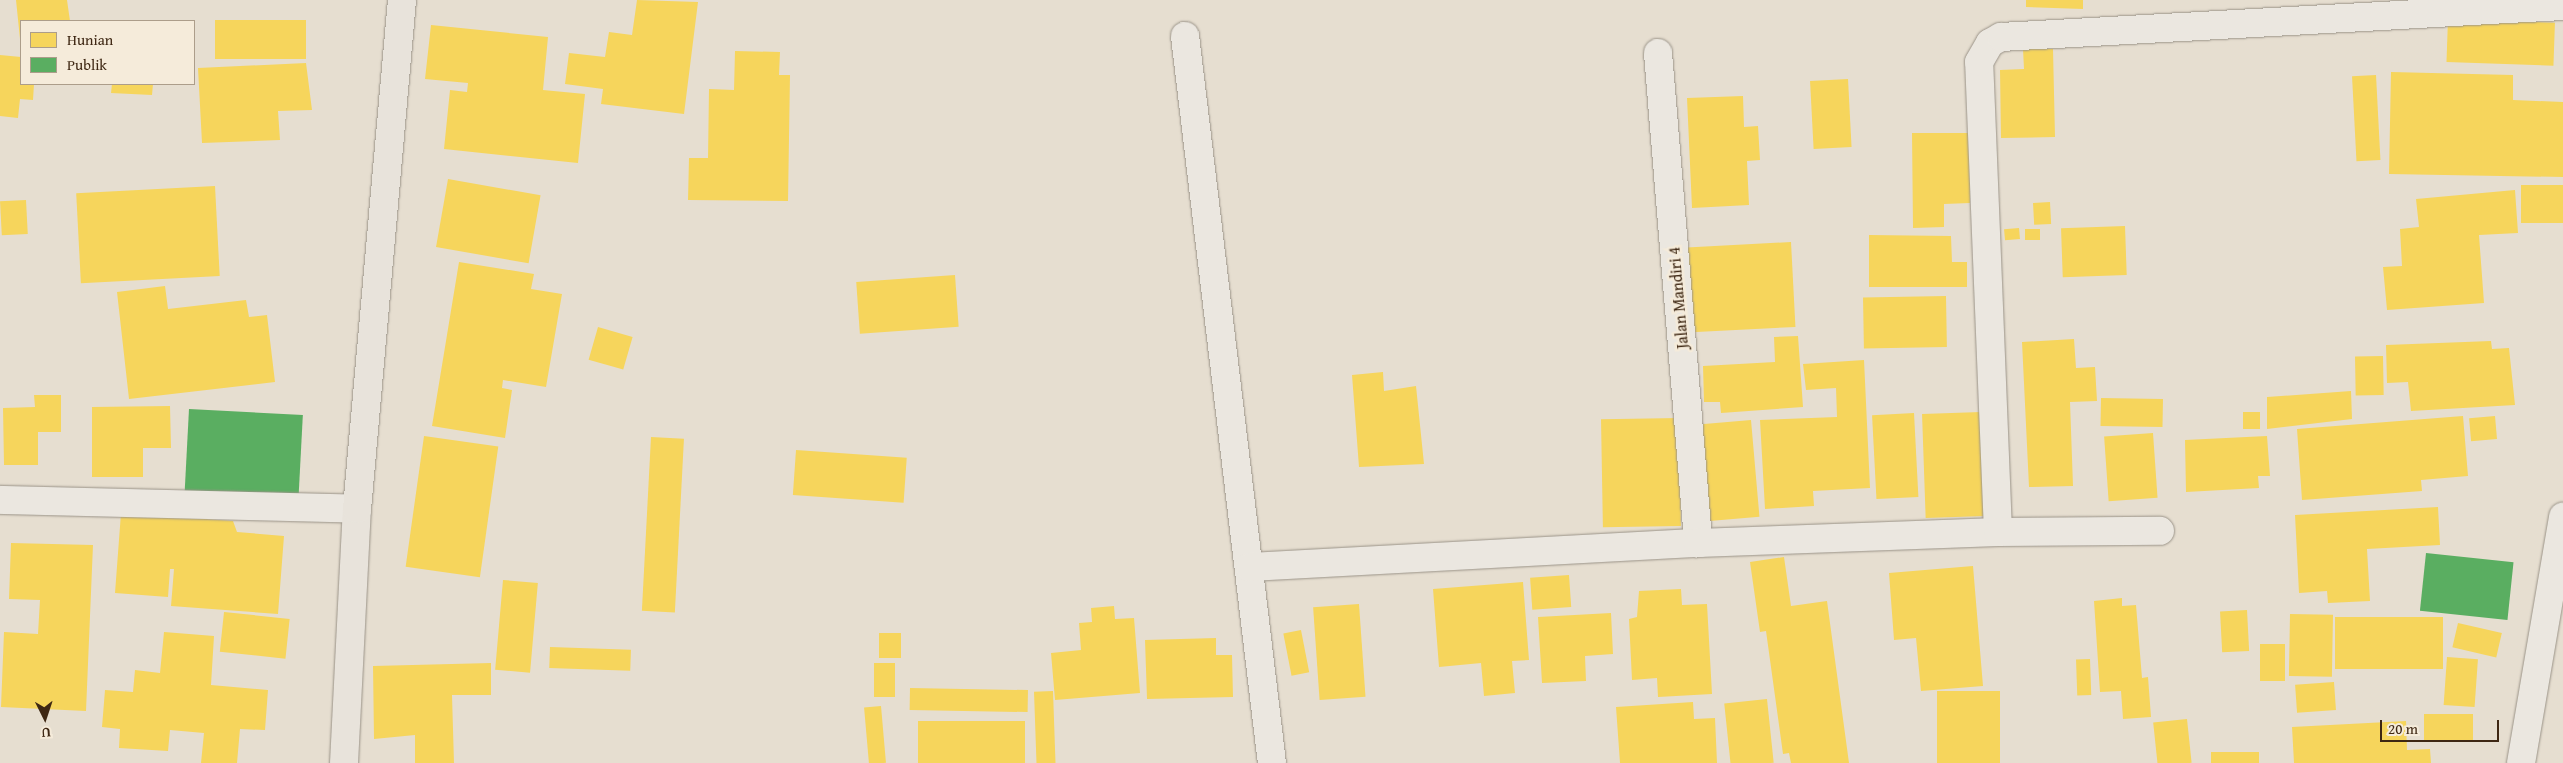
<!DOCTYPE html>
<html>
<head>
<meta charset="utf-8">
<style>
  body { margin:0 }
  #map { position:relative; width:2563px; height:763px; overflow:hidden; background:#e6ded0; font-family:"Gentium Book Plus",serif }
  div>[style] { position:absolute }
  .homes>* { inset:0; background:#f6d55c; transform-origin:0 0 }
  .public>* { inset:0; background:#5aae61; transform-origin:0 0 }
  .roads { filter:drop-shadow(0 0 1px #9a9388) drop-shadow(0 0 1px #9a9388) }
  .street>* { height:28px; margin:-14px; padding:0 14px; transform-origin:14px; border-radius:14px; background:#ebe7e0 }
  .primary>* { height:28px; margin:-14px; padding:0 14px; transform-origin:14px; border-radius:14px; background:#e8e3db }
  span { translate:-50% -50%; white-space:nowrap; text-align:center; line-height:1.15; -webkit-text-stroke:5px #f5ebda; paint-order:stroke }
  .street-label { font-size:16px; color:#3e2713 }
  .legend { position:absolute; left:20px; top:20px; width:175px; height:65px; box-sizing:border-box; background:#f5ebda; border:1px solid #ac9d8a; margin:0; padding:6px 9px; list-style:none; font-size:15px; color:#3e2713 }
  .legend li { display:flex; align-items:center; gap:10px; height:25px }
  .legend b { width:25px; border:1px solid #ac9d8a }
  .north { position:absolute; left:20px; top:693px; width:50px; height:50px; -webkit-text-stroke:4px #f5ebda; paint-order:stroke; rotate:176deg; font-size:14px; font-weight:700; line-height:20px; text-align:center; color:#3e2713 }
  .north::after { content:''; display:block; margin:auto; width:18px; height:22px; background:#3e2713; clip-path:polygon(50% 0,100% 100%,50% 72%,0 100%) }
  .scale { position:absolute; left:2380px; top:720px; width:119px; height:22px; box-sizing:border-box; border:2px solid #3e2713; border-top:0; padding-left:6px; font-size:15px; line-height:18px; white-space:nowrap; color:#3e2713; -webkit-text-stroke:4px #f5ebda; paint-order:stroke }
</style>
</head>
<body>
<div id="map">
  <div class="homes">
    <i style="clip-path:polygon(16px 0,67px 0,70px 21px,21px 21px,20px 39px)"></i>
    <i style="clip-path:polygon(637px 0,698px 2px,684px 114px,601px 104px,603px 89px,565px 84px,569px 53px,605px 57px,609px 32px,632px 35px)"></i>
    <i style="clip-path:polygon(2026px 0,2083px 0,2083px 9px,2026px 7px)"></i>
    <i style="left:2448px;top:19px;width:107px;height:43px;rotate:2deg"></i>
    <i style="left:215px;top:20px;width:91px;height:39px"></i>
    <i style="clip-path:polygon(431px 25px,548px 37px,543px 90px,585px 94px,578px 163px,444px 149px,450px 90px,467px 92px,468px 83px,425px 79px)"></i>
    <i style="clip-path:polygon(2023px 49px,2053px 49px,2055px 137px,2001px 138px,2000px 70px,2024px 69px)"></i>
    <i style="clip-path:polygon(735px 51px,780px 52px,779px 75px,790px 75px,788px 201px,688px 200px,689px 158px,708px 158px,709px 89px,734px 90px)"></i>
    <i style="clip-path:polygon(0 55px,21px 57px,21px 84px,34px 84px,33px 100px,20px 99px,18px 118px,0 116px)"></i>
    <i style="clip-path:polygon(306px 63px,312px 110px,278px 111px,280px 140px,202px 143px,198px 68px)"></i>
    <i style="clip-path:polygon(2391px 72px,2513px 75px,2513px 100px,2563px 102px,2563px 177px,2389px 174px)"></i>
    <i style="left:2376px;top:75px;width:85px;height:24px;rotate:87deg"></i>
    <i style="left:1848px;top:79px;width:68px;height:38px;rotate:87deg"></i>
    <i style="clip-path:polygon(112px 84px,153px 84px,152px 95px,111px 93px)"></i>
    <i style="clip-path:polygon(1743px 96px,1744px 127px,1758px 126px,1760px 160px,1747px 161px,1749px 205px,1692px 208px,1687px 98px)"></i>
    <i style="clip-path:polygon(1912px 133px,1970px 133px,1970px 203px,1944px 204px,1944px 227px,1913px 228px)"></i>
    <i style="left:448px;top:179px;width:94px;height:69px;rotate:10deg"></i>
    <i style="left:2563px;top:185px;width:38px;height:42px;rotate:90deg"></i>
    <i style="left:215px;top:186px;width:90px;height:139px;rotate:87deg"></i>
    <i style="clip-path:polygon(2515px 190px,2518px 233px,2479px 235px,2484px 303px,2387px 310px,2383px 267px,2402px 266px,2400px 229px,2419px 227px,2416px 199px)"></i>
    <i style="left:26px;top:200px;width:34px;height:26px;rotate:87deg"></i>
    <i style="left:2050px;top:202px;width:22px;height:17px;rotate:87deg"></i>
    <i style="left:2125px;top:226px;width:49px;height:64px;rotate:88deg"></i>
    <i style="left:2019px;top:228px;width:11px;height:15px;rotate:85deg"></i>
    <i style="left:2025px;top:229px;width:15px;height:11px"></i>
    <i style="clip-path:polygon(1869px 235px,1951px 236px,1952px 262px,1967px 262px,1967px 287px,1869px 287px)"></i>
    <i style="left:1791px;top:242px;width:85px;height:109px;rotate:87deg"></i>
    <i style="clip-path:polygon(459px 262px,534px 274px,531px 289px,562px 294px,546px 387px,503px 380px,502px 388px,512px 390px,505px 438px,432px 426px)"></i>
    <i style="left:955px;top:275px;width:52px;height:99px;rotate:86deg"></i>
    <i style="clip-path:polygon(165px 286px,168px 309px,246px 300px,249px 317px,267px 315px,275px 382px,129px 399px,117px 292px)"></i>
    <i style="left:1946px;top:296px;width:51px;height:83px;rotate:89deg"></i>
    <i style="left:598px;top:327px;width:36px;height:34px;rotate:16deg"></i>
    <i style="clip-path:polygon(1798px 336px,1803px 407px,1721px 413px,1720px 402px,1704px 402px,1703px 366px,1775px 362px,1774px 337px)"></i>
    <i style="clip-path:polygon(2074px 339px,2076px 368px,2095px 367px,2097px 401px,2070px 402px,2073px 486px,2029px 487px,2022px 342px)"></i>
    <i style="clip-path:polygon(2491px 341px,2492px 349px,2509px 348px,2515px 405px,2411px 411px,2408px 382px,2387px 383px,2386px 345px)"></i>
    <i style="left:2383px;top:356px;width:39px;height:28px;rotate:89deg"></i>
    <i style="clip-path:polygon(1864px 360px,1870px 488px,1813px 491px,1814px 506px,1765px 509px,1760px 420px,1837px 417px,1836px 388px,1806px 390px,1803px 364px)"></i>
    <i style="clip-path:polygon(1383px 372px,1384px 391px,1416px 386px,1424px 464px,1359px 467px,1352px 375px)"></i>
    <i style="clip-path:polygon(2351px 391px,2352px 419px,2267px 429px,2267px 397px)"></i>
    <i style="clip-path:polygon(34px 395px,61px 395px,61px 432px,38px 432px,38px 465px,4px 465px,3px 408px,35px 407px)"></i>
    <i style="left:2101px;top:398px;width:62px;height:28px;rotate:1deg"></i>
    <i style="clip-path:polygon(170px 406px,171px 448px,143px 448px,143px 477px,92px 477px,92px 407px)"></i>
    <i style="left:1981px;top:412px;width:104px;height:59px;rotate:88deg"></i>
    <i style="left:2260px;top:412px;width:17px;height:17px;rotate:90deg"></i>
    <i style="left:1914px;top:413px;width:84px;height:42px;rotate:87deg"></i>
    <i style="clip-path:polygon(2463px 416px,2468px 476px,2421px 480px,2422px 491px,2302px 500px,2297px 429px)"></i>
    <i style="left:2495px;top:416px;width:23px;height:26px;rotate:85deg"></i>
    <i style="left:1679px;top:418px;width:108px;height:78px;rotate:89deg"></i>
    <i style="left:1751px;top:420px;width:97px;height:50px;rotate:85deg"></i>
    <i style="left:2153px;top:433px;width:65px;height:49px;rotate:86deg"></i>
    <i style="left:424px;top:436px;width:75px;height:132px;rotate:8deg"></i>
    <i style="clip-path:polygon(2267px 436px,2270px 476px,2258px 476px,2259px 488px,2186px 492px,2185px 440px)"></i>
    <i style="left:651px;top:437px;width:33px;height:174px;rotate:3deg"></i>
    <i style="left:796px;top:450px;width:111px;height:45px;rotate:4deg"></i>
    <i style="clip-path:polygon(2438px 507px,2440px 545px,2367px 549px,2370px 601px,2328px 603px,2327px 591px,2299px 593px,2295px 515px)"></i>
    <i style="clip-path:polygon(121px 513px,233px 521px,237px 532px,284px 536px,278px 614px,171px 606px,174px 569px,170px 569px,168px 597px,115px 593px)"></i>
    <i style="clip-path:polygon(11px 543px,93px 545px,86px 711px,1px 707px,4px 632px,38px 634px,40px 600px,9px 599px)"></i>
    <i style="clip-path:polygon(1784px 557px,1791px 606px,1827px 601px,1849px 763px,1791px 763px,1789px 753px,1783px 754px,1766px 631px,1760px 632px,1750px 562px)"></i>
    <i style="clip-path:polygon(1973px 566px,1983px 686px,1921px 691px,1916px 638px,1894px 640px,1889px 573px)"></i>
    <i style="left:1569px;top:575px;width:32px;height:39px;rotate:86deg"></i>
    <i style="left:503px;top:580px;width:35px;height:90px;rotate:5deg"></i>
    <i style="clip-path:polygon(1523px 582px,1529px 660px,1512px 661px,1515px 693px,1484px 696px,1481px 663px,1439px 667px,1433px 589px)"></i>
    <i style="clip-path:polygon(1681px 589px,1682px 605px,1707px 604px,1712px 694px,1658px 697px,1657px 678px,1632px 680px,1629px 619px,1637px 617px,1639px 591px)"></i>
    <i style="clip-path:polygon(2122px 598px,2122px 606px,2136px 605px,2142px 678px,2148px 677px,2151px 717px,2123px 719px,2121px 691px,2100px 692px,2094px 601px)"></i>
    <i style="left:1359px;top:604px;width:93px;height:46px;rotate:86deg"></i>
    <i style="clip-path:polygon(1114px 606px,1115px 619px,1134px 618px,1140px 693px,1055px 700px,1051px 653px,1081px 650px,1079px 623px,1092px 622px,1091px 608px)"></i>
    <i style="left:2247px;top:610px;width:41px;height:27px;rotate:87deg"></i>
    <i style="left:224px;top:612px;width:66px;height:40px;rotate:6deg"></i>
    <i style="clip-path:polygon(1611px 613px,1613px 654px,1585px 656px,1586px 681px,1542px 683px,1538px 617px)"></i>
    <i style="left:2290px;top:614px;width:43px;height:62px;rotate:1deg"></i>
    <i style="left:2335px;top:617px;width:108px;height:52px"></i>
    <i style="left:2458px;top:623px;width:45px;height:25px;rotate:13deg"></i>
    <i style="left:1301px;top:630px;width:43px;height:18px;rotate:79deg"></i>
    <i style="clip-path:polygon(164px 632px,214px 636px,211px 685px,268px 690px,265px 730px,240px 729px,237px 763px,201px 763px,204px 733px,170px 730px,168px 751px,119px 748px,120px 729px,102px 727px,105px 690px,133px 692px,135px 670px,160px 673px)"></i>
    <i style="left:879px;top:633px;width:22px;height:25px"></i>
    <i style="clip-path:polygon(1216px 638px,1216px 655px,1232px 655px,1233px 697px,1147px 699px,1145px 640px)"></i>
    <i style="left:2260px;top:644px;width:25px;height:37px"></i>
    <i style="left:550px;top:647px;width:81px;height:21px;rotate:2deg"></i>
    <i style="left:2447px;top:657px;width:31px;height:48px;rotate:4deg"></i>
    <i style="left:2090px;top:659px;width:36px;height:14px;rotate:88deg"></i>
    <i style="clip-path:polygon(491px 663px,491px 695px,452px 695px,454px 763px,415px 763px,415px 735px,374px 739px,373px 666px)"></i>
    <i style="left:874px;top:663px;width:21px;height:34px"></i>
    <i style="left:2334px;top:682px;width:28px;height:39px;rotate:86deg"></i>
    <i style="left:910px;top:688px;width:118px;height:22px;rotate:1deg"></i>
    <i style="left:1053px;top:691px;width:72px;height:19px;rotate:88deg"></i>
    <i style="left:2000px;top:691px;width:72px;height:63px;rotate:90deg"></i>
    <i style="left:1767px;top:699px;width:64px;height:43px;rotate:84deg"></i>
    <i style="clip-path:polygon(1693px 702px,1694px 719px,1715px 718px,1717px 763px,1620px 763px,1616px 707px)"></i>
    <i style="left:881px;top:706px;width:57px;height:17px;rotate:85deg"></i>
    <i style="left:2424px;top:714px;width:49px;height:27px"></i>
    <i style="left:2187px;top:719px;width:44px;height:34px;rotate:84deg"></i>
    <i style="left:1025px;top:721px;width:42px;height:107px;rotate:90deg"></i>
    <i style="clip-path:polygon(2406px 721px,2407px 750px,2430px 749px,2431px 763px,2294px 763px,2292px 727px)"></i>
    <i style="left:2259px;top:752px;width:11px;height:48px;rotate:90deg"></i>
  </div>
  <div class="public">
    <i style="left:189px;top:409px;width:114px;height:89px;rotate:3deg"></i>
    <i style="left:2426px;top:553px;width:88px;height:58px;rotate:6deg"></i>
  </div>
  <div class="roads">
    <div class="street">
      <i style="left:1185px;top:36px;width:732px;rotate:83.18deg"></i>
      <i style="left:1658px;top:53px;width:492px;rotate:85.3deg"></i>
      <i style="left:0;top:500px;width:357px;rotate:1.4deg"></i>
      <i style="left:1998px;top:532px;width:470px;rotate:-92.3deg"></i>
      <i style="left:1979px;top:62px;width:22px;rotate:-60deg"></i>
      <i style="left:1990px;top:43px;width:13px;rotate:-29deg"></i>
      <i style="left:2001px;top:37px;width:563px;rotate:-3.16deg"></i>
      <i style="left:1250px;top:567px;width:449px;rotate:-3.1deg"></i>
      <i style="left:1698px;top:543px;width:300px;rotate:-2.1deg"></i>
      <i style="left:1998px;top:532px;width:162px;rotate:-0.4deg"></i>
      <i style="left:2521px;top:763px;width:250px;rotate:-80.3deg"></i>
    </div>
    <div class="primary">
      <i style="left:344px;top:763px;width:254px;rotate:-87.1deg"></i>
      <i style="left:357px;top:509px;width:511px;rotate:-84.95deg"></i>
    </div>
  </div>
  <div class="street-label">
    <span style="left:1678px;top:298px;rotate:-95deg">Jalan Mandiri 4</span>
  </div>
  <ul class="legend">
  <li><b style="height:14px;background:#f6d55c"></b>Hunian</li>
  <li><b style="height:14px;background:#5aae61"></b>Publik</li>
  </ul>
  <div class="north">U</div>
  <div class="scale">20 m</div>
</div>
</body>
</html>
